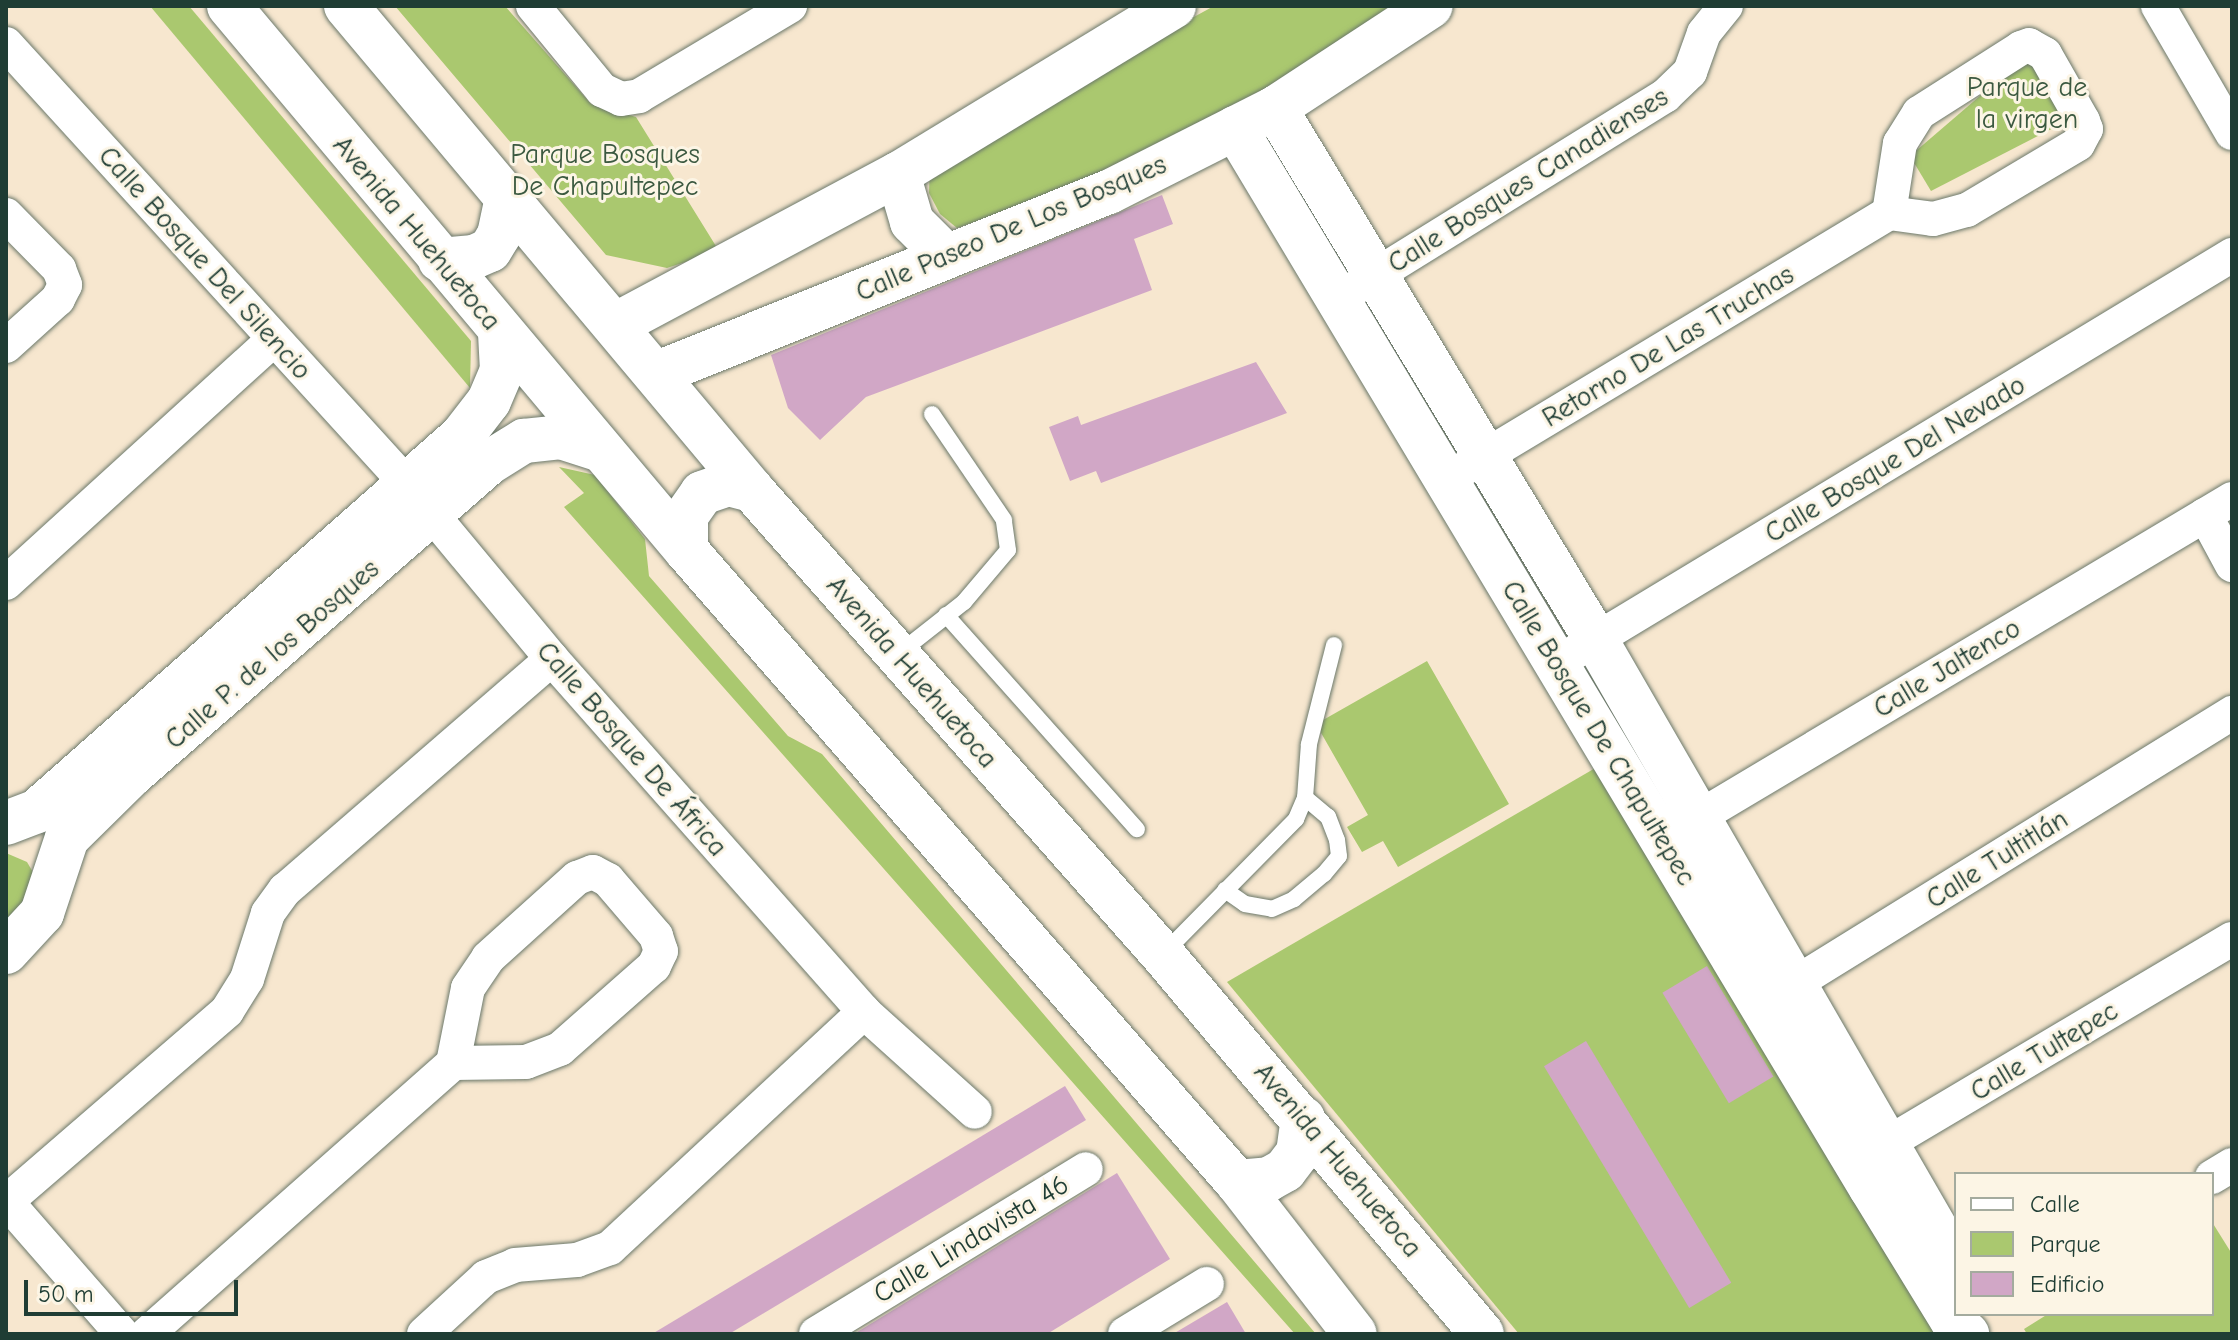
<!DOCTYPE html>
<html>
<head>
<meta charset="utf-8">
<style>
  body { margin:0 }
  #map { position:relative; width:2238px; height:1340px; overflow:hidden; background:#f7e7cf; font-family:"Comic Neue",sans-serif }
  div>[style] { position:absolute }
  .green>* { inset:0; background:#aac86f }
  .building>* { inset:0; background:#d1a7c6; transform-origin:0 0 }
  .roads { filter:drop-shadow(0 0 2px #6b786a) drop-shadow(0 0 2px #6b786a) }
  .lane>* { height:16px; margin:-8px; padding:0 8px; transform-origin:8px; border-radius:8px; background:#fff }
  .street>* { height:34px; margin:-17px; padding:0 17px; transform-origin:17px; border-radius:17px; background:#fff }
  .secondary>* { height:44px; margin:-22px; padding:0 22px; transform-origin:22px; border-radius:22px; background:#fff }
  span { translate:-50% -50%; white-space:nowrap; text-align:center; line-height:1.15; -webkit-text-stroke:6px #fcf5e5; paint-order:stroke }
  .park-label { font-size:28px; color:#3b5940 }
  .street-label { font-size:28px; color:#1f3d34 }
  .frame { position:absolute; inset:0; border:8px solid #1f3d34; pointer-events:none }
  .legend { position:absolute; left:1954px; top:1172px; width:260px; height:144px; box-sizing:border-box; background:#fcf5e5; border:2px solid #a4ab9e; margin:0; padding:10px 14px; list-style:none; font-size:24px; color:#1f3d34 }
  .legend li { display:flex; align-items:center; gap:16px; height:40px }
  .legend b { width:40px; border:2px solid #a4ab9e }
  .scale { position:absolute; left:24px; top:1280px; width:214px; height:36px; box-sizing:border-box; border:4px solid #1f3d34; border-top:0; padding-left:10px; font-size:24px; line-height:28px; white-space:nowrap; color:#1f3d34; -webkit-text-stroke:6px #fcf5e5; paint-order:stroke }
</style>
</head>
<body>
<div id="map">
  <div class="green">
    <i style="clip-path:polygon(150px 6px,189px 6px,471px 341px,470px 388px)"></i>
    <i style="clip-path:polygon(395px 6px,505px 6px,591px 104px,636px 117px,719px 251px,667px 268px,606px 255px)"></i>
    <i style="clip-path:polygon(1214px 6px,1434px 6px,1103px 177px,957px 228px,940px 214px,929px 193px,930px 161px)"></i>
    <i style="clip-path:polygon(2037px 47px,2075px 117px,1931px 191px,1910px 156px)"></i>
    <i style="clip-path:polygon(559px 467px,595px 475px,645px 539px,649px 576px,788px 736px,822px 754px,1316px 1334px,1295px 1334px,564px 507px,584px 493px)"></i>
    <i style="clip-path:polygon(1427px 661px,1509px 804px,1398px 867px,1383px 841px,1362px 852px,1347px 827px,1368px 815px,1316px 724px)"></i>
    <i style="clip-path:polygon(1597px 767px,1958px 1334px,1519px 1334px,1227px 982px)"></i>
    <i style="clip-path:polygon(6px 853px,27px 862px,38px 881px,6px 937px)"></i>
    <i style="clip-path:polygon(2212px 1222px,2232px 1254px,2232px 1334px,2027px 1334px,2024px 1329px,2048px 1314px,2212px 1314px)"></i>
  </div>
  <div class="building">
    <i style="clip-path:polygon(1162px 195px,1173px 224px,1134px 239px,1152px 290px,866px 397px,820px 440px,788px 408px,771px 355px)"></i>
    <i style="clip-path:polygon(1256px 362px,1287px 413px,1101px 483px,1096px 471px,1070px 481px,1049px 427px,1078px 416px,1081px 425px)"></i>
    <i style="left:1707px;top:966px;width:129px;height:52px;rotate:59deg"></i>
    <i style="left:1586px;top:1041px;width:282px;height:49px;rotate:59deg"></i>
    <i style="clip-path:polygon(1065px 1086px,1086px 1120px,729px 1334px,652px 1334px)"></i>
    <i style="clip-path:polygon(1117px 1173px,1170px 1259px,1047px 1334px,854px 1334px)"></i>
    <i style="clip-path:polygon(1227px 1302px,1246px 1334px,1173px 1334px)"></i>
  </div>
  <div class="roads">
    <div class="lane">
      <i style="left:946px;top:615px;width:287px;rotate:48.3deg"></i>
      <i style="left:898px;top:654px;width:84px;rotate:-38.2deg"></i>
      <i style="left:964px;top:602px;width:68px;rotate:-49.8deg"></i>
      <i style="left:1008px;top:550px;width:30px;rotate:-98deg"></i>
      <i style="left:1004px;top:520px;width:128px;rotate:-124.2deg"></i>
      <i style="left:1225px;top:890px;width:24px;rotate:35deg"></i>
      <i style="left:1245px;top:904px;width:27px;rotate:10deg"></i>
      <i style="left:1272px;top:909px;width:24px;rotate:-24deg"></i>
      <i style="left:1294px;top:899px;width:39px;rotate:-40deg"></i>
      <i style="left:1324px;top:874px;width:23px;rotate:-50deg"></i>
      <i style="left:1339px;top:856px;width:16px;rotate:-97deg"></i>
      <i style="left:1337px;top:840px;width:25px;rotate:-111deg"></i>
      <i style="left:1328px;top:817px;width:30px;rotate:-140deg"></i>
      <i style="left:1165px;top:952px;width:187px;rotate:-45.4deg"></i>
      <i style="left:1296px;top:819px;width:23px;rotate:-67deg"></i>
      <i style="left:1305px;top:798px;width:54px;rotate:-85.8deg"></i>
      <i style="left:1309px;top:744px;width:102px;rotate:-75.8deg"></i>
    </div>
    <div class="street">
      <i style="left:533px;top:6px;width:109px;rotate:50.6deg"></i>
      <i style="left:602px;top:90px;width:21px;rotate:25deg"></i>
      <i style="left:621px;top:99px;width:18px;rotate:-9deg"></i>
      <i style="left:639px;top:96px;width:176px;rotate:-30.8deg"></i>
      <i style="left:2158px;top:6px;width:147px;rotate:59.8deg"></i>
      <i style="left:6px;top:44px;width:592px;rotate:47.67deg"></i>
      <i style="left:405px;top:482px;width:230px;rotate:50.3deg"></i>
      <i style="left:552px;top:659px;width:471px;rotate:48.5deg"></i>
      <i style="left:864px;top:1012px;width:149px;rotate:42deg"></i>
      <i style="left:6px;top:215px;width:76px;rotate:45.5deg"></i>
      <i style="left:59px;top:269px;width:17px;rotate:69deg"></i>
      <i style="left:65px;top:285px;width:16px;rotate:117deg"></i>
      <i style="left:58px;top:299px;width:70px;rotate:137.9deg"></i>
      <i style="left:1355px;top:288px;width:365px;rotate:-31.8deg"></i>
      <i style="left:1665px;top:96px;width:35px;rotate:-44deg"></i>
      <i style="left:1690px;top:72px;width:41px;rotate:-70.3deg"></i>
      <i style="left:1704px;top:33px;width:35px;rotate:-51deg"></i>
      <i style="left:1447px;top:479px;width:516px;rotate:-31.04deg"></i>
      <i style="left:1889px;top:213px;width:44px;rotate:7.8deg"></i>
      <i style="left:1933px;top:219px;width:35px;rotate:-15deg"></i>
      <i style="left:1967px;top:210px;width:129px;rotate:-30.7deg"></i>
      <i style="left:2078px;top:144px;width:17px;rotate:-62deg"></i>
      <i style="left:2086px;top:129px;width:9px;rotate:-111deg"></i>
      <i style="left:2083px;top:121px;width:77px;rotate:-119.6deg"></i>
      <i style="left:2045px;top:54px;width:18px;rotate:-151deg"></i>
      <i style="left:2029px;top:45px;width:9px;rotate:159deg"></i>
      <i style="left:2021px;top:48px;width:121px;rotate:147.5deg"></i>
      <i style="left:1919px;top:113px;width:36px;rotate:122deg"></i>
      <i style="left:1900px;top:143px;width:71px;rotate:98.9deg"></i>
      <i style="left:2205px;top:515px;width:57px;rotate:61.6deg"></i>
      <i style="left:6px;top:583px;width:362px;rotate:-42.3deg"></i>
      <i style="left:1575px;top:652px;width:768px;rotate:-31.14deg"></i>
      <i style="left:1677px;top:830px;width:646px;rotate:-30.81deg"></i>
      <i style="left:1773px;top:997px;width:540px;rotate:-31.75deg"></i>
      <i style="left:1866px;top:1156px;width:425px;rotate:-30.7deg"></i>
      <i style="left:2212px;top:1177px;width:23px;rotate:-31deg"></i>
      <i style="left:6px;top:1201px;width:176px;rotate:48.9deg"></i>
      <i style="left:6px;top:1202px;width:292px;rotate:-40.8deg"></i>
      <i style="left:227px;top:1011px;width:38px;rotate:-58deg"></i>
      <i style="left:247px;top:979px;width:69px;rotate:-72.3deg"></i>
      <i style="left:268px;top:913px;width:29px;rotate:-54deg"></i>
      <i style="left:285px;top:890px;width:353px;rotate:-40.9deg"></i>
      <i style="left:147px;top:1334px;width:409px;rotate:-41.5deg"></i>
      <i style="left:453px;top:1063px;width:76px;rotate:-78.7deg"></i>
      <i style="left:468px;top:988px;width:36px;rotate:-56deg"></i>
      <i style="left:488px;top:958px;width:120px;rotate:-42deg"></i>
      <i style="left:577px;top:878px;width:17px;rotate:-21deg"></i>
      <i style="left:593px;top:872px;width:17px;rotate:28deg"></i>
      <i style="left:608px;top:880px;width:74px;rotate:49.4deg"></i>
      <i style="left:656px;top:936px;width:16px;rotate:72deg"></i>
      <i style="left:661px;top:951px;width:17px;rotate:115deg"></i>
      <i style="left:654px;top:966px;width:125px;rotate:138.6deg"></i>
      <i style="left:560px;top:1049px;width:36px;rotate:159deg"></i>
      <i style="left:526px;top:1062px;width:73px;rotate:179.2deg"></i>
      <i style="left:424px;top:1334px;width:84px;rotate:-42.6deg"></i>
      <i style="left:486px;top:1277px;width:31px;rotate:-22deg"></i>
      <i style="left:515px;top:1265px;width:62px;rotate:-4.6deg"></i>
      <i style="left:577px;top:1260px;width:35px;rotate:-20deg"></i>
      <i style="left:610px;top:1248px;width:347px;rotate:-42.9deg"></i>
      <i style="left:816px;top:1334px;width:316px;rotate:-31.4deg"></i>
      <i style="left:1125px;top:1334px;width:96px;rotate:-31.4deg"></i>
    </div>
    <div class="secondary">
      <i style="left:229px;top:6px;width:710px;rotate:49.97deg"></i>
      <i style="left:686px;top:550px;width:838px;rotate:48.92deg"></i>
      <i style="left:1237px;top:1182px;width:192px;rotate:52.2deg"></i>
      <i style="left:346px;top:6px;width:632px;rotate:50.01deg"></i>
      <i style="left:752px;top:490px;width:621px;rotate:48.53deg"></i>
      <i style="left:1163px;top:955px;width:495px;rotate:49.9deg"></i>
      <i style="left:1275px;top:108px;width:621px;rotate:58.89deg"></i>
      <i style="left:1596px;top:640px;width:720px;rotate:60.02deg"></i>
      <i style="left:1235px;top:128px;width:1236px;rotate:59.04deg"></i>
      <i style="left:1871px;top:1188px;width:155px;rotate:58.5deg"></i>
      <i style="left:1952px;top:1320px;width:21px;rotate:43deg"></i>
      <i style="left:898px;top:174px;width:50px;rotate:73.7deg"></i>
      <i style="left:912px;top:222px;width:49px;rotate:45deg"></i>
      <i style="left:440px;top:260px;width:34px;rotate:-5deg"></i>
      <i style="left:474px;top:257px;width:17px;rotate:-24deg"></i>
      <i style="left:490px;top:250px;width:17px;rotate:-59deg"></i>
      <i style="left:499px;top:235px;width:39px;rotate:-78deg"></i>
      <i style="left:617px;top:324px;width:319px;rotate:-28.1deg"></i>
      <i style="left:898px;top:174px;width:323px;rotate:-31.3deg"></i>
      <i style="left:658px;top:373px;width:486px;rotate:-21.9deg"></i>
      <i style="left:1109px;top:192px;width:186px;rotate:-26.8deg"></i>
      <i style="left:1275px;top:108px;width:186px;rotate:-33.2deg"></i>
      <i style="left:686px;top:550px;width:34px;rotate:-90deg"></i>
      <i style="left:686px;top:516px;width:28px;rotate:-55deg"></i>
      <i style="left:702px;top:493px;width:28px;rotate:-19deg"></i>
      <i style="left:728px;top:484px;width:25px;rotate:14deg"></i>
      <i style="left:6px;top:823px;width:33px;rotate:-21deg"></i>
      <i style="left:37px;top:811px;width:567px;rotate:-41.42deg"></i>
      <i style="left:462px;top:436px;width:44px;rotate:-52.4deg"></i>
      <i style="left:489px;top:401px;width:33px;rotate:-67deg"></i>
      <i style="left:502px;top:371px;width:38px;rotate:-93deg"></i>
      <i style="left:6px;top:952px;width:53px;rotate:-47.3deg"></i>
      <i style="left:42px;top:913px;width:79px;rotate:-71.6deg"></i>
      <i style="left:67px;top:838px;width:90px;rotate:-44.5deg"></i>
      <i style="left:131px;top:775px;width:476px;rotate:-41.1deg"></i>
      <i style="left:490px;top:462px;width:40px;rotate:-32deg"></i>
      <i style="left:524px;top:441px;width:37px;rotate:-6deg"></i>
      <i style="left:561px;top:437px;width:40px;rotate:18deg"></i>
      <i style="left:1237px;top:1182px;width:32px;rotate:-5deg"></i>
      <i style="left:1269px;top:1179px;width:18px;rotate:-29deg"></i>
      <i style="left:1285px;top:1170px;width:21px;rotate:-53deg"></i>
      <i style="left:1298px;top:1153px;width:35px;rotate:-82deg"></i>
    </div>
  </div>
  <div class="park-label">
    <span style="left:2027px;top:103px">Parque de<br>la virgen</span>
    <span style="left:605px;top:170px">Parque Bosques<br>De Chapultepec</span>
  </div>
  <div class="street-label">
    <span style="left:1528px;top:180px;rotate:-32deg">Calle Bosques Canadienses</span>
    <span style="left:1011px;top:228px;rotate:-23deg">Calle Paseo De Los Bosques</span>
    <span style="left:417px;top:233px;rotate:50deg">Avenida Huehuetoca</span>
    <span style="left:205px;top:263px;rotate:48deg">Calle Bosque Del Silencio</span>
    <span style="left:1668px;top:346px;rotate:-31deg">Retorno De Las Truchas</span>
    <span style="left:1895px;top:459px;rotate:-31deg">Calle Bosque Del Nevado</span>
    <span style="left:272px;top:654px;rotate:-41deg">Calle P. de los Bosques</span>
    <span style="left:1947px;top:668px;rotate:-31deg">Calle Jaltenco</span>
    <span style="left:912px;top:672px;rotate:49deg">Avenida Huehuetoca</span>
    <span style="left:1599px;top:733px;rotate:59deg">Calle Bosque De Chapultepec</span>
    <span style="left:632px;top:749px;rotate:49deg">Calle Bosque De África</span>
    <span style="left:1997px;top:859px;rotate:-32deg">Calle Tultitlán</span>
    <span style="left:2044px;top:1051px;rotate:-31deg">Calle Tultepec</span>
    <span style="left:1338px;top:1160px;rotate:50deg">Avenida Huehuetoca</span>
    <span style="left:971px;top:1239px;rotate:-31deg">Calle Lindavista 46</span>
  </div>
  <div class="frame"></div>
  <ul class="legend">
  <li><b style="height:10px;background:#fff"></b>Calle</li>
  <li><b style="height:22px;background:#aac86f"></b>Parque</li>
  <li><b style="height:22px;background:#d1a7c6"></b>Edificio</li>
  </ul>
  <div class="scale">50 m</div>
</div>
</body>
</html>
